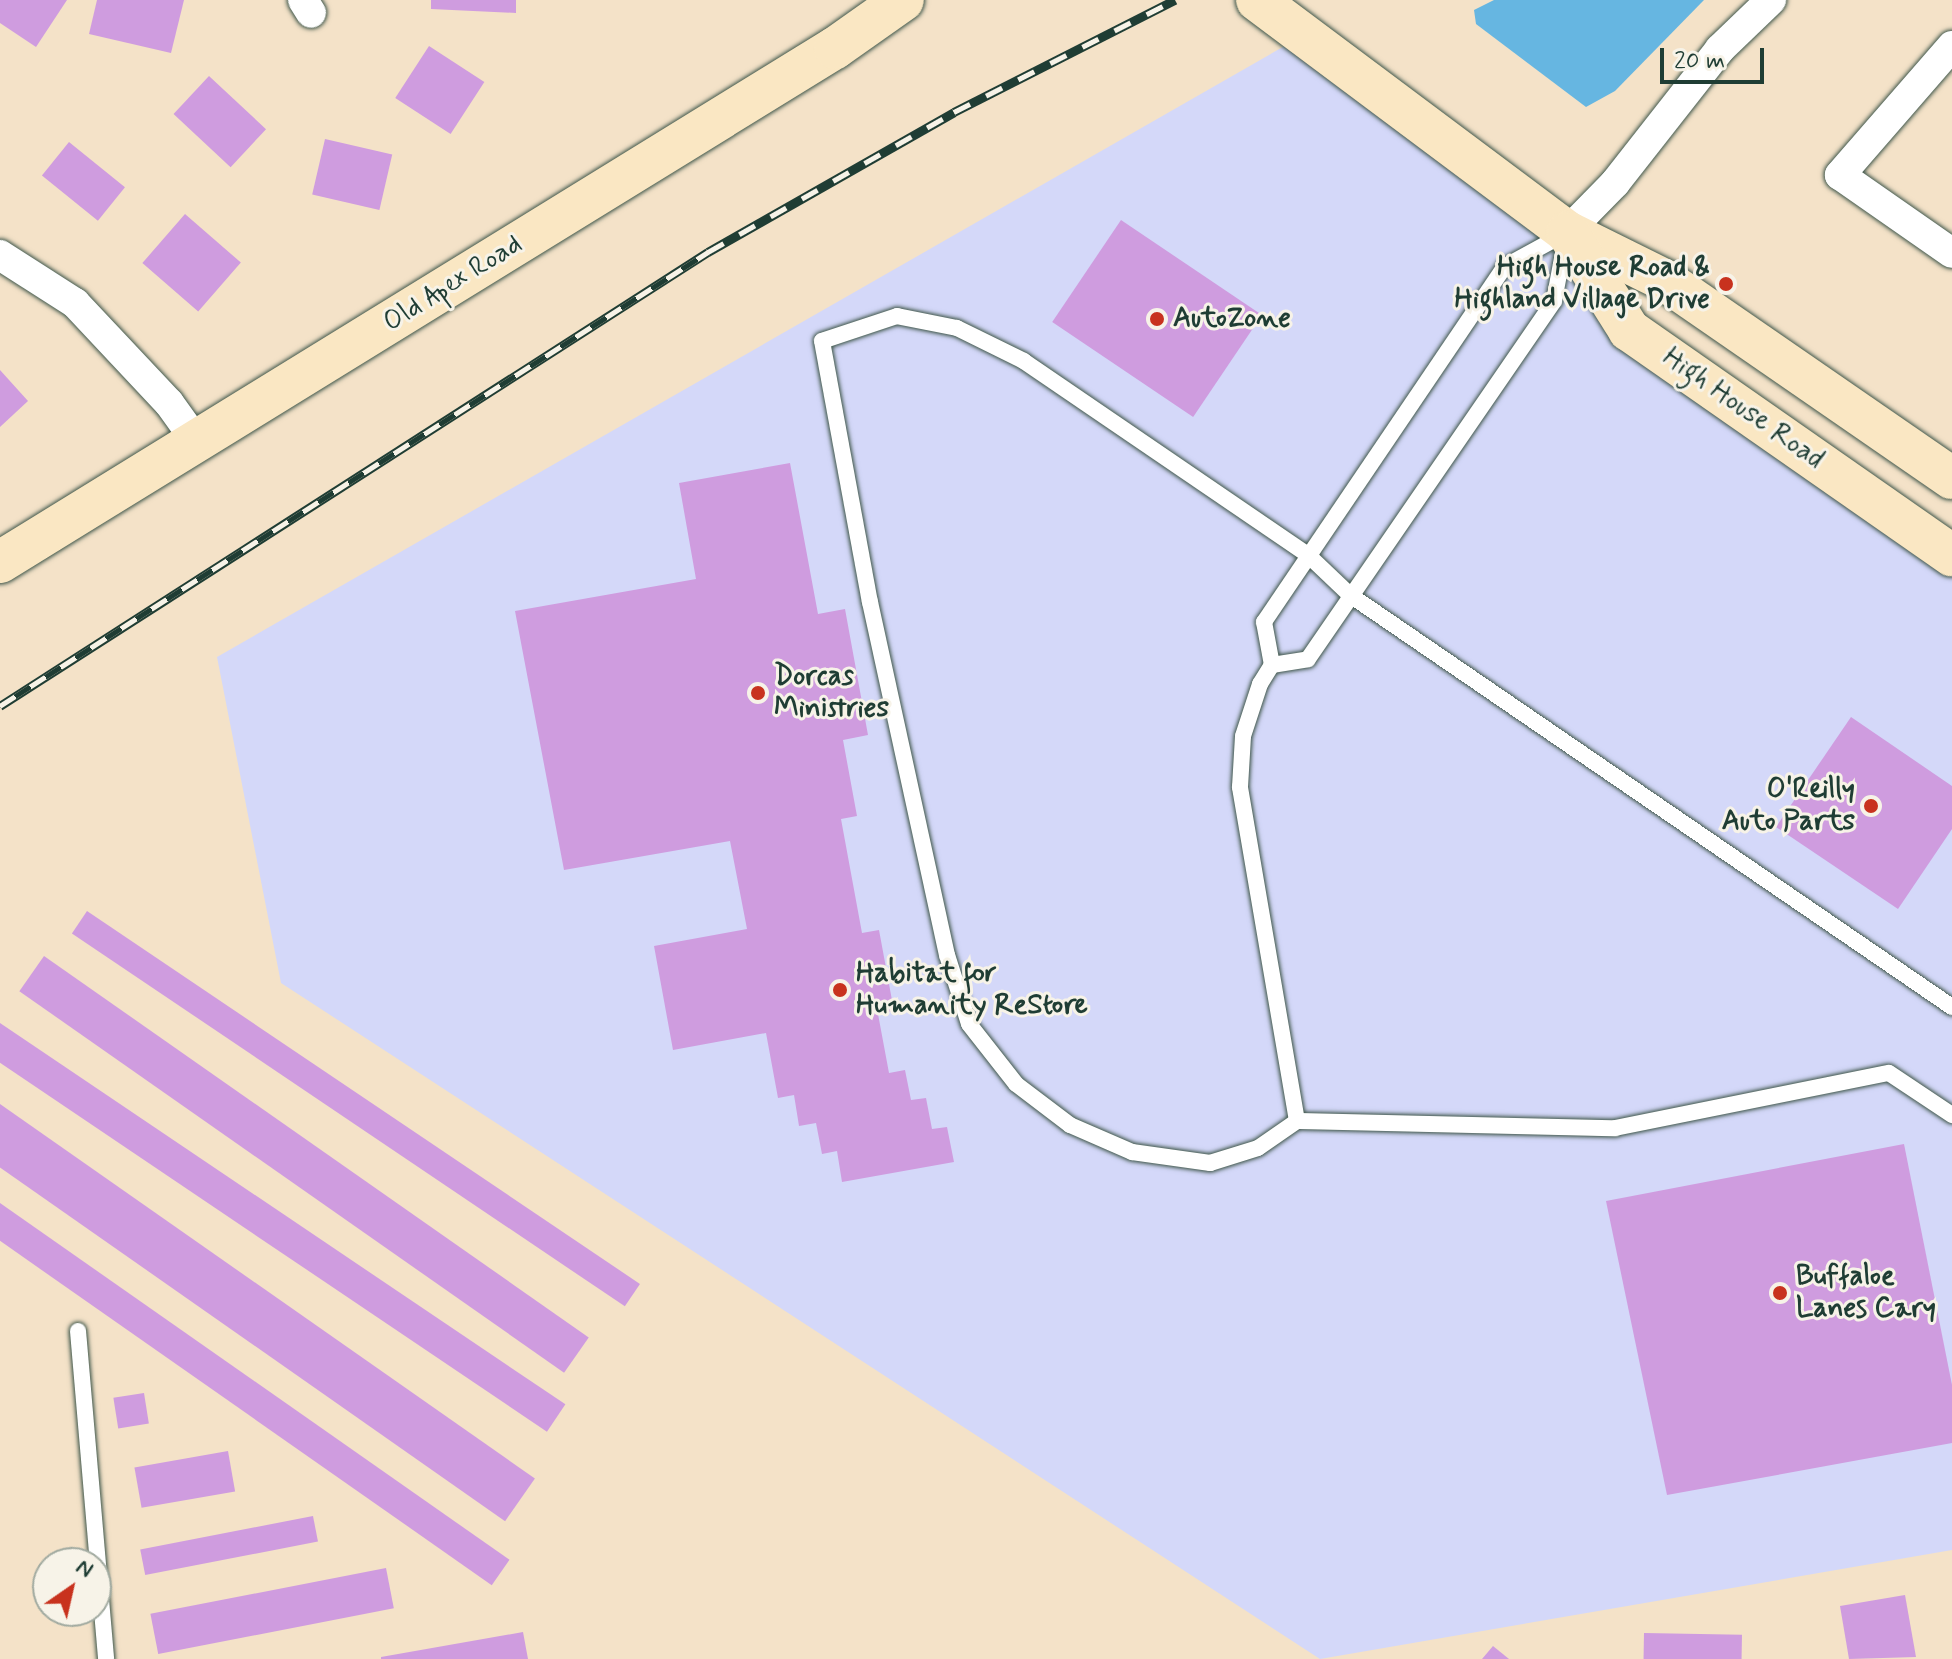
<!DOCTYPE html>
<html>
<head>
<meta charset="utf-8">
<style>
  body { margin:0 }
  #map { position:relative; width:1952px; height:1659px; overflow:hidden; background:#f4e2c8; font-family:Mynerve,sans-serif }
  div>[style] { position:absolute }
  .built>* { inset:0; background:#d4d8f9 }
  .water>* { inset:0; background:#66b6e1 }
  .building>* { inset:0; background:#cf9cdf; transform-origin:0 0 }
  .roads { filter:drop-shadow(0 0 2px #3f564a) drop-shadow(0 0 2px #3f564a) }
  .service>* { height:16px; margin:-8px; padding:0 8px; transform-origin:8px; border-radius:8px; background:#fff }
  .minor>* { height:30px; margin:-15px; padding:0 15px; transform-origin:15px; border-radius:15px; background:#fff }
  .secondary>* { height:42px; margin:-21px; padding:0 21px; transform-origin:21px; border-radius:21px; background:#fae7c3 }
  .rail>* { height:9px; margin-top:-4.5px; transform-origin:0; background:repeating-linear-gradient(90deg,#f7f3e8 0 18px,#1f3d34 0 36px); box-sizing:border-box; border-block:2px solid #1f3d34 }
  .dots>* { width:22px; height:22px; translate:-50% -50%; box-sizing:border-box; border:4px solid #f7f3e8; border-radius:50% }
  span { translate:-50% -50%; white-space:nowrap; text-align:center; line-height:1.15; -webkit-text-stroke:6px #f7f3e8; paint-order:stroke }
  .poi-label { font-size:28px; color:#1f3d34; font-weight:700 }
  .right { translate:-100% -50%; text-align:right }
  .left { translate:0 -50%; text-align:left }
  .street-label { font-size:28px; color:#1f3d34 }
  .north { position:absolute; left:32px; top:1547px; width:80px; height:80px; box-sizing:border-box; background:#f7f3e8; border:2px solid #a1aaa0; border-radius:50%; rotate:34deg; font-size:22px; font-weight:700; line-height:32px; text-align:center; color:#1f3d34 }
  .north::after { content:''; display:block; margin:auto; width:28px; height:36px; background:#c8321e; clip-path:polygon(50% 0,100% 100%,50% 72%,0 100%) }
  .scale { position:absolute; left:1660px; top:48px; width:104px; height:36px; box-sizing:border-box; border:4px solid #1f3d34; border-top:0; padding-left:10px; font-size:24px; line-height:28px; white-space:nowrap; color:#1f3d34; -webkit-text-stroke:6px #f7f3e8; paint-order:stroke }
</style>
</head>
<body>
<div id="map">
  <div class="built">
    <i style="clip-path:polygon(1302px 36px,1567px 232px,1629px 330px,1952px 558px,1952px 1550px,1320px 1659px,281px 983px,217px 657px)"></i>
  </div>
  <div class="water">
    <i style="clip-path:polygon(1494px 0,1704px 0,1615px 91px,1586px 107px,1476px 24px,1474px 10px)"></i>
  </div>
  <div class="building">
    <i style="clip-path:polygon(0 0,67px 0,36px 47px,0 23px)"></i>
    <i style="clip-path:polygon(97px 0,184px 0,171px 53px,89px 34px)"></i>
    <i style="clip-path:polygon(431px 0,516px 0,516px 13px,431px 9px)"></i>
    <i style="left:429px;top:46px;width:66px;height:62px;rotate:33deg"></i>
    <i style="left:209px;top:76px;width:78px;height:52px;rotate:43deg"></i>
    <i style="left:325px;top:139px;width:69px;height:57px;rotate:13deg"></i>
    <i style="left:69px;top:142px;width:72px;height:43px;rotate:39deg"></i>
    <i style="left:185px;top:214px;width:74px;height:65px;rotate:41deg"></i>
    <i style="left:1121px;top:220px;width:170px;height:123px;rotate:34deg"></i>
    <i style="clip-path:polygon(0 370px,28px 401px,0 427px)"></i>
    <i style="clip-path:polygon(790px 463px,818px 614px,845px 609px,868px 735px,843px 740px,857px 816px,841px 819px,862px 933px,879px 930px,894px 1011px,878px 1014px,889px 1073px,905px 1070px,911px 1100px,926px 1098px,932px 1129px,947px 1127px,954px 1162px,842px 1182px,837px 1151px,822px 1154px,816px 1123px,799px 1126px,794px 1095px,778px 1098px,766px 1033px,673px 1050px,654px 946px,747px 929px,730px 841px,564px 870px,515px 611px,696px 579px,679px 483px)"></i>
    <i style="clip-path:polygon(1851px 717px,1952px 786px,1952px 829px,1898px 909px,1776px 827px)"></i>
    <i style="left:87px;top:911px;width:667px;height:27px;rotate:34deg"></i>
    <i style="left:44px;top:956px;width:665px;height:43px;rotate:35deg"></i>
    <i style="left:0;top:1023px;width:682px;height:33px;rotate:34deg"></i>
    <i style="left:0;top:1104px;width:653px;height:52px;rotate:35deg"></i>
    <i style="clip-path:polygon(1904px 1144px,1952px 1385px,1952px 1443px,1667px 1495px,1606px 1201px)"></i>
    <i style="left:0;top:1203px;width:622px;height:31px;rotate:35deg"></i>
    <i style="left:144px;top:1393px;width:31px;height:31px;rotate:81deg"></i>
    <i style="left:228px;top:1451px;width:41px;height:95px;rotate:80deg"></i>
    <i style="left:313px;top:1516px;width:26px;height:176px;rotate:79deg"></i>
    <i style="left:386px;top:1568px;width:41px;height:240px;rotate:79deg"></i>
    <i style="clip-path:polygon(1905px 1595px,1916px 1657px,1849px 1659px,1840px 1606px)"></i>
    <i style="clip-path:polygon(523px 1632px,528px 1659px,381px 1659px,381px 1657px)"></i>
    <i style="left:1644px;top:1633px;width:98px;height:26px;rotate:1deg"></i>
    <i style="clip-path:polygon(1493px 1646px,1509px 1659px,1482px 1659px)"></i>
  </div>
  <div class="roads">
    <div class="service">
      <i style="left:1272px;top:665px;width:36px;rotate:-9deg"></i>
      <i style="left:1308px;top:659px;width:434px;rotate:-55.5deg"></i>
      <i style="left:1554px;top:301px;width:60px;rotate:-79.4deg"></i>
      <i style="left:1952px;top:1007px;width:729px;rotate:-145.61deg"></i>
      <i style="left:1350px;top:595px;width:58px;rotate:-136.4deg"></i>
      <i style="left:1308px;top:555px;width:344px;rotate:-145.7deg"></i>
      <i style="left:1024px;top:361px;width:75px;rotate:-153.8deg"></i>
      <i style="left:957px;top:328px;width:61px;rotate:-168.7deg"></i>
      <i style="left:897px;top:316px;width:79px;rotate:161.6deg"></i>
      <i style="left:822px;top:341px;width:265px;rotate:79.6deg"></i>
      <i style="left:870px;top:602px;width:361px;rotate:77.7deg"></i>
      <i style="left:947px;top:955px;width:72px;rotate:72.3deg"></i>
      <i style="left:969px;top:1024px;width:76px;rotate:51.9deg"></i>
      <i style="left:1016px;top:1084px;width:68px;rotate:37.2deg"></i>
      <i style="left:1070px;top:1125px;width:68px;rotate:23.5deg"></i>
      <i style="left:1132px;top:1152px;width:79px;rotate:8deg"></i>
      <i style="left:1210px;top:1163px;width:50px;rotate:-17.4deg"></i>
      <i style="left:1258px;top:1148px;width:47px;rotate:-34.7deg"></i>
      <i style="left:1297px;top:1121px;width:318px;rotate:1.3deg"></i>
      <i style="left:1615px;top:1128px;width:279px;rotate:-11.4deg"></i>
      <i style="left:1889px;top:1073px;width:76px;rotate:33.7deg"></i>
      <i style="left:1297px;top:1121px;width:339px;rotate:-99.7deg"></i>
      <i style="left:1240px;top:787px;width:51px;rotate:-86.6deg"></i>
      <i style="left:1243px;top:736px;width:55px;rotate:-71.9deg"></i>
      <i style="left:1260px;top:684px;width:22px;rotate:-58deg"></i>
      <i style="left:1272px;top:665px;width:44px;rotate:-100.5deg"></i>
      <i style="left:1264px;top:622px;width:429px;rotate:-55.9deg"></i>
      <i style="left:1504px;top:267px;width:71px;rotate:-28.7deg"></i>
      <i style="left:78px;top:1331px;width:329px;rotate:85.1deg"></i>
    </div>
    <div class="minor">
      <i style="left:303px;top:0;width:15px;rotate:58deg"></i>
      <i style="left:1952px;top:46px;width:171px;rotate:131deg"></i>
      <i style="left:1840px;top:175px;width:136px;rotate:34.9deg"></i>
      <i style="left:1567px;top:232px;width:69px;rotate:-45.6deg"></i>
      <i style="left:1615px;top:183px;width:170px;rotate:-51.9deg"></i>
      <i style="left:1720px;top:49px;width:71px;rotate:-43.9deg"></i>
      <i style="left:0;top:255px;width:89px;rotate:32.6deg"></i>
      <i style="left:75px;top:303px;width:137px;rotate:46.8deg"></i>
      <i style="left:169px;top:403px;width:48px;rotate:54.3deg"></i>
    </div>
    <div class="secondary">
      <i style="left:1257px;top:0;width:387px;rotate:36.8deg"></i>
      <i style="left:1567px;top:232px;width:110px;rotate:26.3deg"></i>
      <i style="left:1666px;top:281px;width:347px;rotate:34.6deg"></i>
      <i style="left:1568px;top:233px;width:115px;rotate:57.8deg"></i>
      <i style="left:1629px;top:330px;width:394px;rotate:34.9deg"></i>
      <i style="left:0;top:562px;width:981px;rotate:-31.62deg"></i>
      <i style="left:835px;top:48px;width:83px;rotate:-35.2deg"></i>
    </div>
  </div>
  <div class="rail">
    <i style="left:0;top:706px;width:841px;rotate:-32.67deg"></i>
    <i style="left:708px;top:252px;width:283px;rotate:-29.6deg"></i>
    <i style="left:954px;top:112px;width:248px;rotate:-26.9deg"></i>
  </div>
  <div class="dots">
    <i style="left:1726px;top:284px;background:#c8321e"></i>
    <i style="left:1157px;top:319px;background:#c8321e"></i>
    <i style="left:758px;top:693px;background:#c8321e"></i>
    <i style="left:1871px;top:806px;background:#c8321e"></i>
    <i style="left:840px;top:990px;background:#c8321e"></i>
    <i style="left:1780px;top:1293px;background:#c8321e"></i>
  </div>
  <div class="poi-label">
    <span class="right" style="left:1710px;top:284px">High House Road &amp;<br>Highland Village Drive</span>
    <span class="left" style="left:1173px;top:319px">AutoZone</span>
    <span class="left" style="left:774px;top:693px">Dorcas<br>Ministries</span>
    <span class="right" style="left:1855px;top:806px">O'Reilly<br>Auto Parts</span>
    <span class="left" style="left:856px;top:990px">Habitat for<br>Humanity ReStore</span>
    <span class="left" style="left:1796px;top:1293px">Buffaloe<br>Lanes Cary</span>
  </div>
  <div class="street-label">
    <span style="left:453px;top:284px;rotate:-32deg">Old Apex Road</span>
    <span style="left:1743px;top:409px;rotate:35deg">High House Road</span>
  </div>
  <div class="north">N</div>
  <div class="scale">20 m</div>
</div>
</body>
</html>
